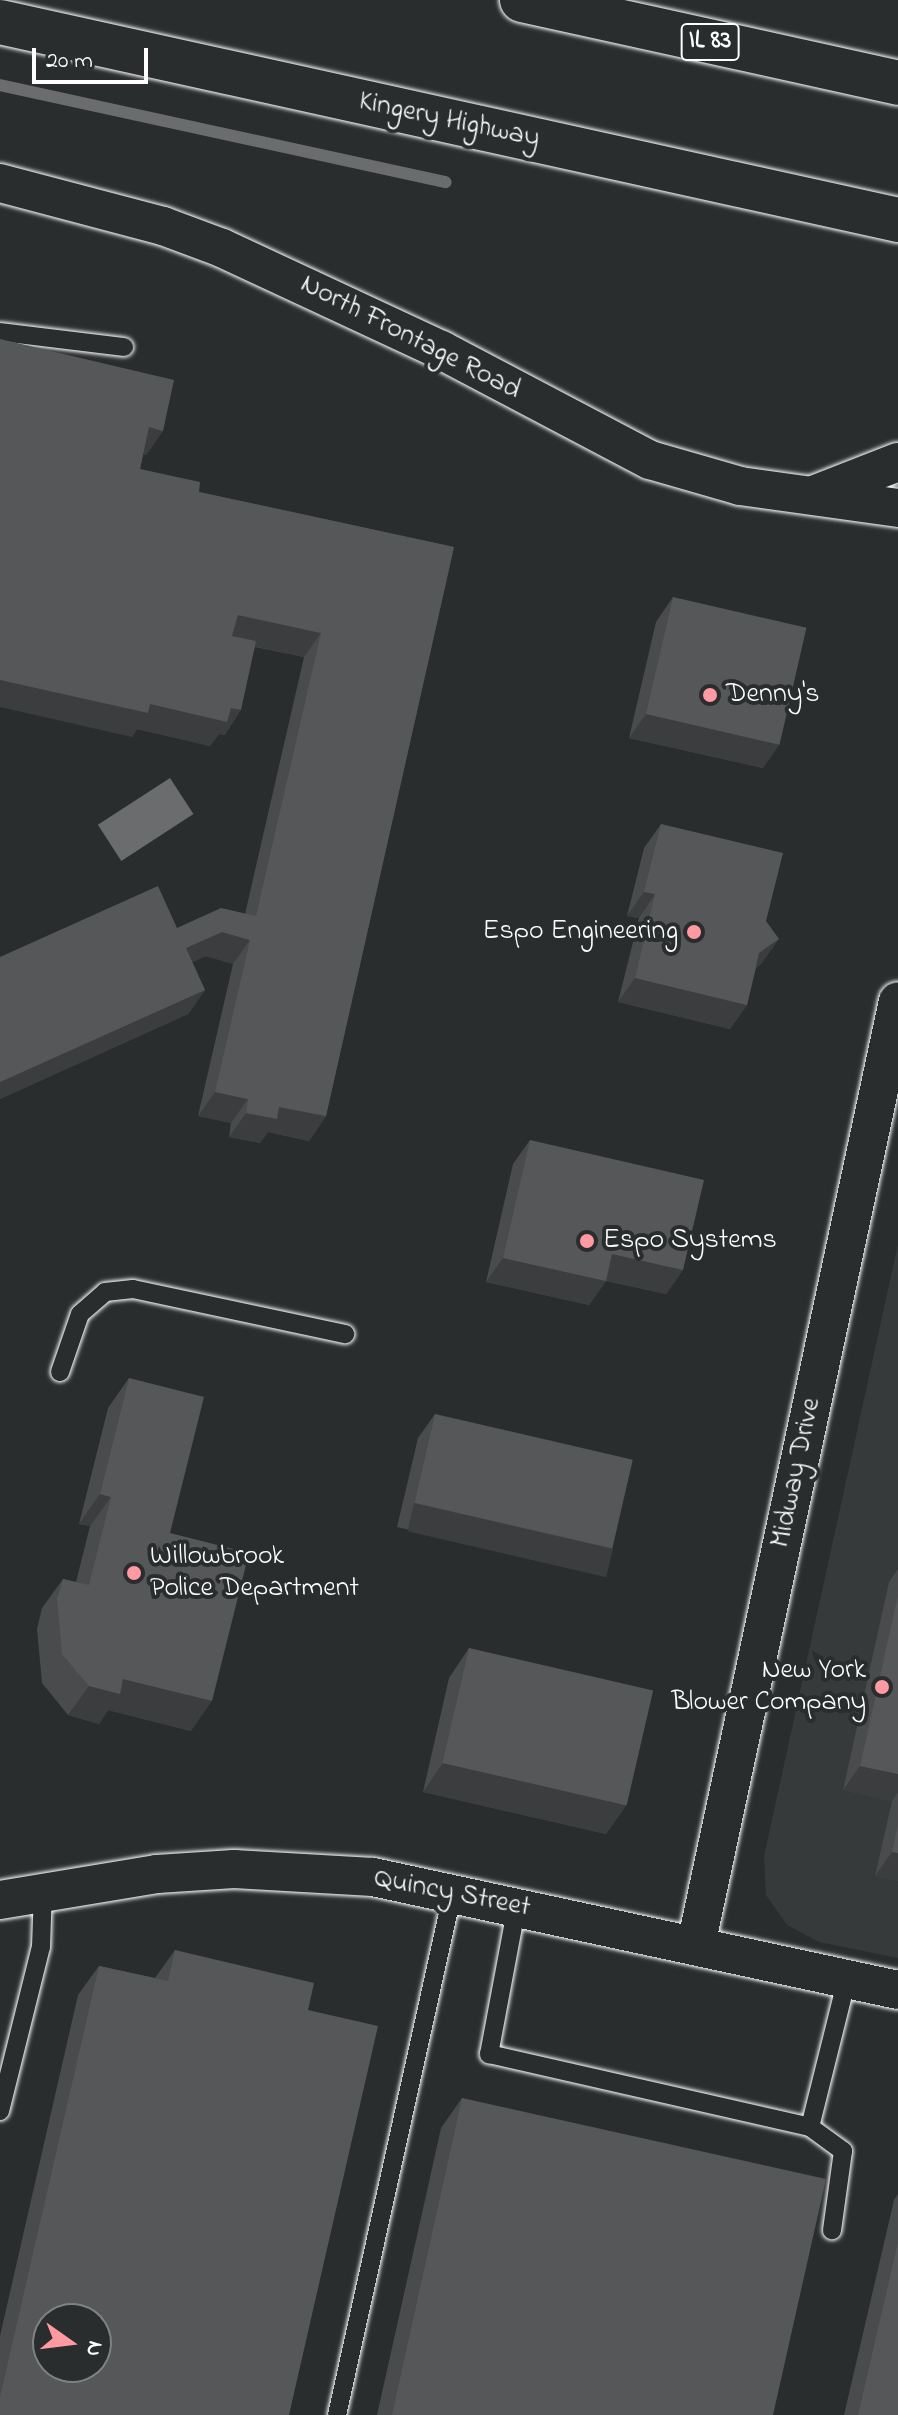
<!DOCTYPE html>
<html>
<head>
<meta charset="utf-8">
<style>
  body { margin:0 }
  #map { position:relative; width:898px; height:2415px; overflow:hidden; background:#2a2d2e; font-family:"Indie Flower",sans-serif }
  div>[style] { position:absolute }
  .built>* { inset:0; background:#373a3b }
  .water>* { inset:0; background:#6a6c6d; transform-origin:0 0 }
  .stream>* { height:12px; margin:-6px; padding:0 6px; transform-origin:6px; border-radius:6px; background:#6a6c6d }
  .roads { filter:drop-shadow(0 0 2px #fff) drop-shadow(0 0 2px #fff) }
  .service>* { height:18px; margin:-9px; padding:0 9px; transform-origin:9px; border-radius:9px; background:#2a2d2e }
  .minor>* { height:38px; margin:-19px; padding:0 19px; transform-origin:19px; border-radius:19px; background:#2a2d2e }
  .trunk>* { height:44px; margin:-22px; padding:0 22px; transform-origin:22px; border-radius:22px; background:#2a2d2e }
  .wall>* { inset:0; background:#494b4c }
  .shaded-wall>* { inset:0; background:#3c3d3e; transform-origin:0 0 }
  .building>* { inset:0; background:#555758; transform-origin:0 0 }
  .dots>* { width:22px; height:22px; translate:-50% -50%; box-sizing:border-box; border:4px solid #2a2d2e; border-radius:50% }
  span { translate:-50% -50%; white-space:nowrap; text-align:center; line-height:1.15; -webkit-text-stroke:8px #2a2d2e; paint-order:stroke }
  .shield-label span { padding:2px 6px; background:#2a2d2e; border:2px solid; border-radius:6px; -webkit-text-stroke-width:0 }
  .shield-label { font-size:26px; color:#fff; font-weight:700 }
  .street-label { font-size:28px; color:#fff }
  .poi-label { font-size:28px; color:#fff }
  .left { translate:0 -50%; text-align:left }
  .right { translate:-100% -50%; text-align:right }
  .north { position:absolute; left:32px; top:2303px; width:80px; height:80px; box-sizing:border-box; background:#2a2d2e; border:2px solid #7f8182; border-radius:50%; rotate:104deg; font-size:22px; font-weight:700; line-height:32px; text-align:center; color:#fff }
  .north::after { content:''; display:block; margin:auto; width:28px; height:36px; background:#ff9aa2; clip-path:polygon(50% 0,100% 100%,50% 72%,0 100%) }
  .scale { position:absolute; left:32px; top:48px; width:116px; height:36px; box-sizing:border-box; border:4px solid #fff; border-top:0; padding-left:10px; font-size:24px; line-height:28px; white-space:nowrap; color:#fff; -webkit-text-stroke:6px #2a2d2e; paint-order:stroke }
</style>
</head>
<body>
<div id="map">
  <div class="built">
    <i style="clip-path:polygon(898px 1244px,898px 1958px,819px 1942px,787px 1925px,766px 1895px,764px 1856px)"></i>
  </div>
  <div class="water">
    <i style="left:170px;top:778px;width:43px;height:86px;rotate:57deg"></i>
  </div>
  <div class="stream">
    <i style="left:0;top:85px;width:456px;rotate:12.3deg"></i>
  </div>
  <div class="roads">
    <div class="service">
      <i style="left:0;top:332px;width:125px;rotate:6.9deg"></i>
      <i style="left:60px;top:1372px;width:61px;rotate:-71deg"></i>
      <i style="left:80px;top:1314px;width:33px;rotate:-41deg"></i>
      <i style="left:105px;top:1292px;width:28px;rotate:-6deg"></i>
      <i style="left:133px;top:1289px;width:217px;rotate:12deg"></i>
      <i style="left:517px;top:1905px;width:152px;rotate:100.6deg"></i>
      <i style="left:489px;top:2054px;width:329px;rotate:12.8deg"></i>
      <i style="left:810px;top:2127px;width:153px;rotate:-76deg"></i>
      <i style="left:0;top:2111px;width:169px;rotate:-76deg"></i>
      <i style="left:41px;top:1947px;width:56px;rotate:-88deg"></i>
      <i style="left:810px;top:2127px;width:41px;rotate:36deg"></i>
      <i style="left:843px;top:2151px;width:80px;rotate:97.9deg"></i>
      <i style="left:337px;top:2415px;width:537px;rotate:-77.52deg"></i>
    </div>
    <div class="minor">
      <i style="left:0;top:183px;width:169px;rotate:14.8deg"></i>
      <i style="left:163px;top:226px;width:63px;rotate:20.4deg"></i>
      <i style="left:222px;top:248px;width:242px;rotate:25deg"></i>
      <i style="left:441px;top:350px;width:236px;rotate:27.8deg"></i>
      <i style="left:650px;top:460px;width:94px;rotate:16.1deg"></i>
      <i style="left:740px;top:486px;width:160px;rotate:7.9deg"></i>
      <i style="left:816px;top:494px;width:88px;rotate:-21.3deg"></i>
      <i style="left:0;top:1900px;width:159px;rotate:-9.4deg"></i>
      <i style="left:157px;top:1874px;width:77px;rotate:-3.7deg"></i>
      <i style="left:234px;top:1869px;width:139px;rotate:3.3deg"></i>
      <i style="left:373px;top:1877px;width:537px;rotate:12.15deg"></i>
      <i style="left:696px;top:1945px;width:965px;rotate:-77.92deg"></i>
    </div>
    <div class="trunk">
      <i style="left:522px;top:0;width:385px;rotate:12.4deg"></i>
      <i style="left:0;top:22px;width:920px;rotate:12.43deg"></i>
    </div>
  </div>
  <div class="wall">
    <i style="clip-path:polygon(0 339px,163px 431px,146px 455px,143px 454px,140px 469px,199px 492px,454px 547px,326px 1116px,309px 1141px,268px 1132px,260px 1143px,229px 1137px,231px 1123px,198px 1116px,233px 964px,206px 956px,192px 962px,205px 990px,188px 1014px,0 1099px,0 957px,177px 928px,245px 914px,304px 657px,255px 647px,225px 735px,219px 734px,210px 746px,137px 729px,132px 737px)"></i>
    <i style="clip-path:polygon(673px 597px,763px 768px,629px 738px,656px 622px)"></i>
    <i style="clip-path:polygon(661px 824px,766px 921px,762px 963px,756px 968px,747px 1005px,730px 1029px,618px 1002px,639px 918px,627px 916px,644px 848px)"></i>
    <i style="clip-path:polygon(530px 1140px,683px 1270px,666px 1294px,606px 1281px,589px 1305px,486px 1282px,513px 1164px)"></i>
    <i style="clip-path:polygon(129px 1378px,170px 1533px,191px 1731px,108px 1710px,99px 1724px,68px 1715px,42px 1683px,37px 1629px,42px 1608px,63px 1579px,76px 1582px,90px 1526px,79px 1524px,108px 1408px)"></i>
    <i style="clip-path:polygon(435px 1414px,613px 1549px,596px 1573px,397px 1527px,418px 1438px)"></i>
    <i style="clip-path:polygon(898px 1569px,898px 1881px,875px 1876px,892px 1801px,843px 1790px,889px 1582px)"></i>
    <i style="clip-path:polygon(469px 1648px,627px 1804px,606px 1834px,423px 1792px,449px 1678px)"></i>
    <i style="clip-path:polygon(175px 1950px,308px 2010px,0 2415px,0 2336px,78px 1995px,99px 1966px,155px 1978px)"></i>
    <i style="clip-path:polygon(462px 2098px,773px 2415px,377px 2415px,441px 2128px)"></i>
    <i style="clip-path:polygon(898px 2194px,898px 2415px,844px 2415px,894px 2200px)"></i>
  </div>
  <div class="shaded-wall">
    <i style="clip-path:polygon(149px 427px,163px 431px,146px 455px,132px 451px)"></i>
    <i style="clip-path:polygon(238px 615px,321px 633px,304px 657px,221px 639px)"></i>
    <i style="clip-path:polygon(0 680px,150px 704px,231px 708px,241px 710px,225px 735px,219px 734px,210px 746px,137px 729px,132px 737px,0 707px)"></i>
    <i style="clip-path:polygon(646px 714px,780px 744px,763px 768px,629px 738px)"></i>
    <i style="clip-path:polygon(644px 892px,655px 894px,639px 918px,627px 916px)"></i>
    <i style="clip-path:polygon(222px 932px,250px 940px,233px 964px,206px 956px,169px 972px,186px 948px)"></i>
    <i style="clip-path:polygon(779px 939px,762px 963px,742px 977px,759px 953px)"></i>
    <i style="clip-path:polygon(635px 978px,747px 1005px,730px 1029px,618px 1002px)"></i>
    <i style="clip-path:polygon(205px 990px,188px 1014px,0 1099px,0 1082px)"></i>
    <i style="clip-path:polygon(215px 1092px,248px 1099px,231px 1123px,198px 1116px)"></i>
    <i style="clip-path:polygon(279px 1107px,326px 1116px,309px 1141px,268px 1132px,260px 1143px,229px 1137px,246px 1113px)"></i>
    <i style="clip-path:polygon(612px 1254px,683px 1270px,666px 1294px,595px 1278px)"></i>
    <i style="clip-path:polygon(503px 1258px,606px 1281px,589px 1305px,486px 1282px)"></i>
    <i style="clip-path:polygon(100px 1494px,111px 1497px,90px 1526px,79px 1524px)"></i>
    <i style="left:414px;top:1503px;width:204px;height:29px;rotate:13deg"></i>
    <i style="clip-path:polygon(123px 1679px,212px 1701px,191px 1731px,108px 1710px,99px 1724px,68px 1715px,89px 1686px)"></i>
    <i style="clip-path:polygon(443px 1763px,627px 1804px,606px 1834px,423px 1792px)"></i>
    <i style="clip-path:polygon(860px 1766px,898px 1774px,898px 1792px,892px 1801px,843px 1790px)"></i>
    <i style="clip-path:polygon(892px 1852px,898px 1853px,898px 1881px,875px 1876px)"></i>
  </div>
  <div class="building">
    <i style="clip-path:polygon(0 339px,174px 380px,163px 431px,149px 427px,140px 469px,200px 482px,199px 492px,454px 547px,326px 1116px,279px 1107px,277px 1119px,246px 1113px,248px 1099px,215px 1092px,250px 940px,222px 932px,186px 948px,205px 990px,0 1082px,0 957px,158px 886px,177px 928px,221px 908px,256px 916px,321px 633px,238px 615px,232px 636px,256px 641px,241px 710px,231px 708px,227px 722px,150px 704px,148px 713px,0 680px)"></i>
    <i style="left:673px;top:597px;width:137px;height:120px;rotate:13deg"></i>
    <i style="clip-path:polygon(661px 824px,783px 853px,766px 921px,779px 939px,759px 953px,747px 1005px,635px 978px,655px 894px,644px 892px)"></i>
    <i style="clip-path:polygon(530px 1140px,704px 1180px,683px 1270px,612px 1254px,606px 1281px,503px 1258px)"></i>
    <i style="clip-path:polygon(129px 1378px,204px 1397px,170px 1533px,249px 1553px,212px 1701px,123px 1679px,120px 1694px,89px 1686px,62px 1654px,57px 1599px,63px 1579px,89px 1585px,111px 1497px,100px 1494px)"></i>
    <i style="left:435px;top:1414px;width:203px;height:91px;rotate:13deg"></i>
    <i style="clip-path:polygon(898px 1595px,898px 1774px,860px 1766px)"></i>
    <i style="left:469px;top:1648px;width:189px;height:118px;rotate:13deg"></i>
    <i style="clip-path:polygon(898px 1824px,898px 1853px,892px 1852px)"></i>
    <i style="clip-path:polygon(evenodd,175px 1950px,314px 1983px,308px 2010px,378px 2026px,289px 2415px,0 2415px,0 2397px,99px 1966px,168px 1981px,175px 1950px,48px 2319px,96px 2319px,96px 2367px,48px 2367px,48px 2319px)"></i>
    <i style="clip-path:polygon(462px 2098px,826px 2179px,773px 2415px,392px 2415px)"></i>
    <i style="clip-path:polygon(898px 2242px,898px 2415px,858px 2415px)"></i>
  </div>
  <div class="dots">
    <i style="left:710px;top:695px;background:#ff9aa2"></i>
    <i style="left:694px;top:932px;background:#ff9aa2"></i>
    <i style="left:587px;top:1241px;background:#ff9aa2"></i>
    <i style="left:134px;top:1573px;background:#ff9aa2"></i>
    <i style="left:882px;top:1687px;background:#ff9aa2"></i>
  </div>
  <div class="shield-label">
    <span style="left:710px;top:42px">IL 83</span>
  </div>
  <div class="street-label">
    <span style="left:449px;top:121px;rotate:12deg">Kingery Highway</span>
    <span style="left:410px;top:338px;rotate:27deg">North Frontage Road</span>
    <span style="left:797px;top:1473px;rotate:-78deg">Midway Drive</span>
    <span style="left:452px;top:1894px;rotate:11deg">Quincy Street</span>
  </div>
  <div class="poi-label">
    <span class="left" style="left:726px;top:695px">Denny's</span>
    <span class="right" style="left:678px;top:932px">Espo Engineering</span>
    <span class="left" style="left:603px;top:1241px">Espo Systems</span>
    <span class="left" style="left:150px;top:1573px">Willowbrook<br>Police Department</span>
    <span class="right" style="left:866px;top:1687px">New York<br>Blower Company</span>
  </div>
  <div class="north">N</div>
  <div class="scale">20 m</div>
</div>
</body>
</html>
